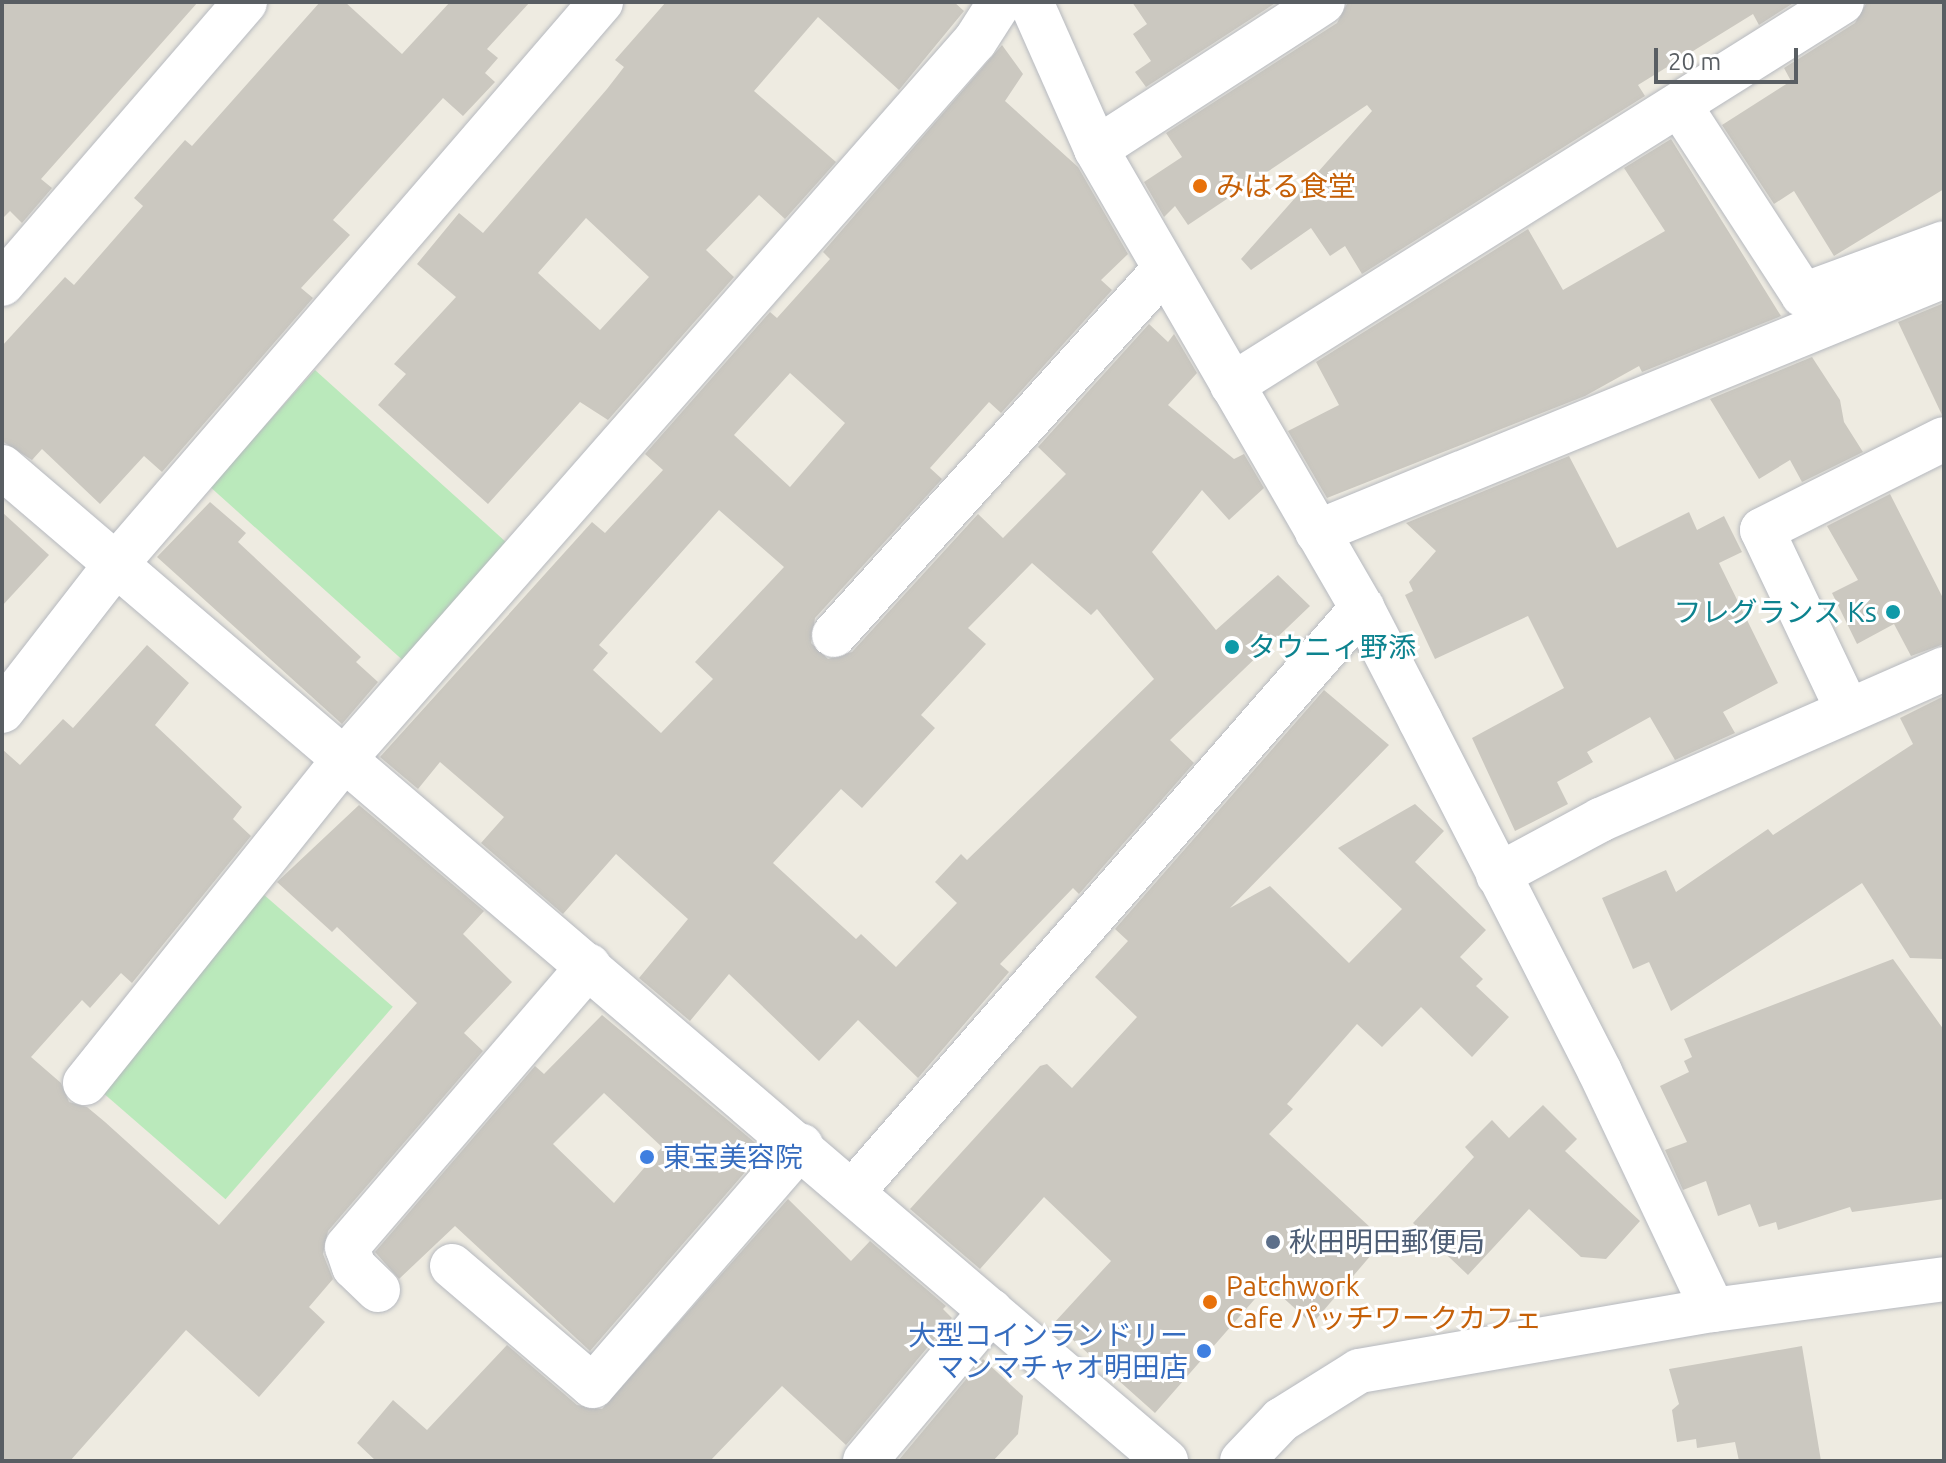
<!DOCTYPE html>
<html>
<head>
<meta charset="utf-8">
<style>
  body { margin:0 }
  #map { position:relative; width:1946px; height:1463px; overflow:hidden; background:#eeebe1; font-family:Ubuntu,"Noto Sans JP",sans-serif }
  div>[style] { position:absolute }
  .green>* { inset:0; background:#bae9bb; transform-origin:0 0 }
  .building>* { inset:0; background:#cbc8c0 }
  .roads { filter:drop-shadow(0 0 2px #b6b9bf) drop-shadow(0 0 2px #b6b9bf) }
  .minor>* { height:44px; margin:-22px; padding:0 22px; transform-origin:22px; border-radius:22px; background:#fff }
  .tertiary>* { height:44px; margin:-22px; padding:0 22px; transform-origin:22px; border-radius:22px; background:#fff }
  .dots>* { width:22px; height:22px; translate:-50% -50%; box-sizing:border-box; border:4px solid #fff; border-radius:50% }
  span { translate:-50% -50%; white-space:nowrap; text-align:center; line-height:1.15; -webkit-text-stroke:6px #fff; paint-order:stroke }
  .food-label { font-size:28px; color:#c56008 }
  .left { translate:0 -50%; text-align:left }
  .culture-label { font-size:28px; color:#0d838f }
  .right { translate:-100% -50%; text-align:right }
  .shop-label { font-size:28px; color:#366cbe }
  .service-label { font-size:28px; color:#4e5e75 }
  .frame { position:absolute; inset:0; border:4px solid #595e63; pointer-events:none }
  .scale { position:absolute; left:1654px; top:48px; width:144px; height:36px; box-sizing:border-box; border:4px solid #595e63; border-top:0; padding-left:10px; font-size:24px; line-height:28px; white-space:nowrap; color:#595e63; -webkit-text-stroke:6px #fff; paint-order:stroke }
</style>
</head>
<body>
<div id="map">
  <div class="green">
    <i style="left:315px;top:370px;width:261px;height:157px;rotate:42deg"></i>
    <i style="left:263px;top:894px;width:172px;height:255px;rotate:41deg"></i>
  </div>
  <div class="building">
    <i style="clip-path:polygon(2px 2px,198px 2px,41px 179px,52px 188px,22px 223px,10px 211px,2px 219px)"></i>
    <i style="clip-path:polygon(320px 2px,345px 2px,402px 54px,450px 2px,530px 2px,487px 49px,498px 58px,485px 73px,495px 82px,463px 116px,443px 98px,333px 220px,350px 235px,301px 288px,313px 298px,162px 472px,144px 456px,100px 504px,42px 449px,32px 460px,2px 441px,2px 346px,65px 277px,74px 285px,143px 206px,134px 198px,185px 140px,192px 146px)"></i>
    <i style="clip-path:polygon(evenodd,666px 2px,954px 2px,964px 11px,899px 90px,818px 17px,754px 91px,836px 162px,785px 219px,759px 195px,706px 250px,734px 277px,608px 420px,580px 402px,488px 504px,378px 405px,406px 374px,394px 364px,456px 297px,417px 264px,459px 213px,483px 233px,607px 89px,624px 67px,615px 60px,666px 2px,586px 218px,649px 277px,600px 330px,538px 273px,586px 218px)"></i>
    <i style="clip-path:polygon(1132px 2px,1277px 2px,1146px 87px,1135px 72px,1151px 61px,1133px 34px,1147px 24px)"></i>
    <i style="clip-path:polygon(1348px 2px,1795px 2px,1759px 25px,1753px 14px,1638px 85px,1645px 96px,1362px 274px,1345px 246px,1330px 256px,1311px 228px,1251px 270px,1241px 259px,1372px 111px,1367px 105px,1188px 225px,1175px 206px,1164px 217px,1144px 182px,1182px 157px,1166px 133px,1337px 23px)"></i>
    <i style="clip-path:polygon(1867px 2px,1944px 2px,1944px 189px,1834px 256px,1794px 191px,1774px 204px,1722px 125px,1791px 81px,1784px 68px,1855px 23px)"></i>
    <i style="clip-path:polygon(evenodd,1002px 45px,1023px 74px,1005px 101px,1078px 167px,1128px 254px,1101px 280px,1112px 290px,1001px 413px,989px 402px,930px 468px,942px 479px,815px 618px,811px 643px,828px 659px,852px 652px,978px 514px,1003px 538px,1066px 474px,1038px 447px,1149px 324px,1168px 342px,1174px 334px,1197px 373px,1168px 405px,1234px 459px,1244px 454px,1264px 488px,1229px 520px,1202px 490px,1152px 552px,1216px 630px,1278px 575px,1310px 606px,1170px 740px,1194px 763px,1079px 894px,1073px 888px,1000px 964px,1009px 972px,918px 1078px,858px 1020px,819px 1061px,729px 974px,690px 1021px,639px 978px,688px 919px,616px 854px,563px 914px,481px 843px,504px 817px,440px 762px,418px 789px,380px 757px,592px 522px,605px 533px,663px 470px,645px 454px,770px 312px,777px 318px,830px 259px,823px 252px,1002px 45px,790px 373px,845px 423px,790px 487px,734px 435px,790px 373px,1002px 45px,719px 510px,784px 567px,695px 662px,713px 679px,661px 733px,593px 670px,608px 653px,599px 645px,719px 510px,1002px 45px,1032px 563px,1091px 615px,1097px 609px,1154px 679px,967px 860px,961px 854px,935px 882px,957px 903px,896px 967px,861px 934px,856px 939px,773px 863px,841px 789px,862px 808px,935px 728px,921px 715px,986px 644px,968px 628px,1032px 563px)"></i>
    <i style="clip-path:polygon(1671px 139px,1781px 316px,1642px 372px,1639px 366px,1585px 396px,1327px 498px,1288px 431px,1339px 405px,1316px 362px,1528px 229px,1563px 290px,1665px 231px,1624px 168px)"></i>
    <i style="clip-path:polygon(1944px 303px,1944px 414px,1942px 415px,1898px 322px)"></i>
    <i style="clip-path:polygon(1812px 357px,1840px 400px,1844px 422px,1863px 452px,1802px 482px,1790px 460px,1759px 479px,1710px 399px)"></i>
    <i style="clip-path:polygon(1569px 456px,1617px 548px,1689px 512px,1697px 530px,1724px 516px,1742px 552px,1719px 563px,1778px 683px,1723px 712px,1735px 733px,1675px 760px,1650px 717px,1587px 752px,1593px 762px,1557px 782px,1568px 804px,1515px 831px,1472px 738px,1564px 688px,1528px 616px,1435px 659px,1405px 595px,1413px 591px,1409px 582px,1436px 551px,1406px 523px)"></i>
    <i style="clip-path:polygon(1890px 494px,1944px 600px,1944px 644px,1911px 656px,1894px 624px,1857px 644px,1832px 593px,1858px 580px,1827px 526px)"></i>
    <i style="clip-path:polygon(210px 502px,246px 533px,238px 542px,361px 657px,356px 662px,378px 682px,342px 724px,157px 557px)"></i>
    <i style="clip-path:polygon(2px 512px,49px 555px,2px 606px)"></i>
    <i style="clip-path:polygon(147px 645px,189px 683px,155px 725px,242px 807px,233px 819px,251px 836px,132px 983px,121px 973px,90px 1008px,82px 1000px,31px 1057px,61px 1083px,69px 1102px,87px 1107px,105px 1122px,219px 1225px,417px 1003px,337px 927px,332px 932px,277px 882px,359px 805px,484px 911px,463px 934px,512px 982px,464px 1033px,483px 1051px,328px 1231px,323px 1254px,333px 1279px,309px 1307px,325px 1322px,259px 1397px,186px 1330px,70px 1461px,2px 1461px,2px 749px,20px 765px,63px 719px,73px 728px)"></i>
    <i style="clip-path:polygon(1324px 690px,1389px 745px,1230px 908px,1270px 886px,1349px 963px,1402px 909px,1338px 848px,1415px 804px,1444px 831px,1415px 862px,1486px 930px,1460px 957px,1483px 979px,1476px 986px,1509px 1017px,1472px 1057px,1421px 1007px,1382px 1047px,1357px 1024px,1287px 1104px,1293px 1109px,1269px 1134px,1384px 1240px,1312px 1324px,1268px 1284px,1155px 1413px,1054px 1323px,1111px 1261px,1044px 1197px,980px 1269px,910px 1209px,1040px 1066px,1047px 1064px,1072px 1088px,1137px 1017px,1095px 977px,1128px 941px,1115px 929px)"></i>
    <i style="clip-path:polygon(1944px 696px,1944px 959px,1910px 958px,1862px 883px,1671px 1011px,1649px 962px,1633px 969px,1602px 898px,1666px 870px,1676px 892px,1768px 829px,1773px 835px,1913px 744px,1900px 718px)"></i>
    <i style="clip-path:polygon(1893px 959px,1944px 1030px,1944px 1199px,1852px 1212px,1850px 1207px,1778px 1230px,1776px 1222px,1759px 1227px,1750px 1204px,1718px 1216px,1706px 1181px,1683px 1190px,1665px 1150px,1687px 1142px,1660px 1086px,1689px 1072px,1684px 1061px,1692px 1057px,1684px 1039px)"></i>
    <i style="clip-path:polygon(evenodd,602px 1015px,759px 1146px,747px 1158px,753px 1163px,590px 1351px,455px 1226px,399px 1279px,375px 1252px,535px 1066px,544px 1074px,602px 1015px,604px 1093px,662px 1147px,614px 1203px,553px 1144px,604px 1093px)"></i>
    <i style="clip-path:polygon(1543px 1105px,1577px 1139px,1565px 1151px,1640px 1221px,1606px 1259px,1581px 1257px,1529px 1209px,1468px 1275px,1413px 1223px,1474px 1157px,1465px 1147px,1492px 1120px,1509px 1138px)"></i>
    <i style="clip-path:polygon(788px 1199px,851px 1261px,870px 1241px,946px 1306px,943px 1309px,952px 1318px,846px 1445px,782px 1386px,710px 1461px,376px 1461px,357px 1443px,393px 1400px,427px 1430px,507px 1345px,577px 1405px,602px 1409px)"></i>
    <i style="clip-path:polygon(1802px 1346px,1821px 1461px,1739px 1461px,1735px 1442px,1697px 1448px,1696px 1439px,1677px 1442px,1672px 1410px,1679px 1404px,1669px 1369px)"></i>
    <i style="clip-path:polygon(983px 1359px,1023px 1396px,1018px 1434px,993px 1461px,898px 1461px)"></i>
  </div>
  <div class="roads">
    <div class="minor">
      <i style="left:1031px;top:2px;width:161px;rotate:66.1deg"></i>
      <i style="left:1096px;top:149px;width:531px;rotate:59.91deg"></i>
      <i style="left:1362px;top:608px;width:126px;rotate:62.6deg"></i>
      <i style="left:1420px;top:720px;width:395px;rotate:62.9deg"></i>
      <i style="left:1600px;top:1072px;width:263px;rotate:64.6deg"></i>
      <i style="left:1680px;top:106px;width:225px;rotate:56.9deg"></i>
      <i style="left:1803px;top:295px;width:150px;rotate:-20.2deg"></i>
      <i style="left:1096px;top:149px;width:270px;rotate:-32.9deg"></i>
      <i style="left:2px;top:284px;width:372px;rotate:-49.2deg"></i>
      <i style="left:1232px;top:385px;width:720px;rotate:-32.12deg"></i>
      <i style="left:2px;top:467px;width:1531px;rotate:40.5deg"></i>
      <i style="left:1317px;top:532px;width:677px;rotate:-22.21deg"></i>
      <i style="left:834px;top:635px;width:493px;rotate:-47.9deg"></i>
      <i style="left:1847px;top:709px;width:198px;rotate:-115.4deg"></i>
      <i style="left:1762px;top:530px;width:203px;rotate:-26.6deg"></i>
      <i style="left:2px;top:711px;width:187px;rotate:-52.2deg"></i>
      <i style="left:117px;top:563px;width:741px;rotate:-49.21deg"></i>
      <i style="left:1498px;top:875px;width:116px;rotate:-28.3deg"></i>
      <i style="left:1600px;top:820px;width:376px;rotate:-23.7deg"></i>
      <i style="left:85px;top:1083px;width:416px;rotate:-51.3deg"></i>
      <i style="left:345px;top:758px;width:954px;rotate:-48.7deg"></i>
      <i style="left:975px;top:41px;width:46px;rotate:-57.3deg"></i>
      <i style="left:854px;top:1190px;width:773px;rotate:-48.88deg"></i>
      <i style="left:452px;top:1266px;width:185px;rotate:40.4deg"></i>
      <i style="left:593px;top:1386px;width:318px;rotate:-49.1deg"></i>
      <i style="left:378px;top:1290px;width:33px;rotate:-136deg"></i>
      <i style="left:354px;top:1267px;width:21px;rotate:-109deg"></i>
      <i style="left:347px;top:1247px;width:371px;rotate:-49.3deg"></i>
      <i style="left:865px;top:1461px;width:196px;rotate:-50deg"></i>
    </div>
    <div class="tertiary">
      <i style="left:1242px;top:1461px;width:57px;rotate:-46.4deg"></i>
      <i style="left:1281px;top:1420px;width:92px;rotate:-32.1deg"></i>
      <i style="left:1359px;top:1371px;width:359px;rotate:-9.8deg"></i>
      <i style="left:1713px;top:1310px;width:233px;rotate:-7.6deg"></i>
    </div>
  </div>
  <div class="dots">
    <i style="left:1200px;top:186px;background:#e8710a"></i>
    <i style="left:1893px;top:612px;background:#0f9aa8"></i>
    <i style="left:1232px;top:647px;background:#0f9aa8"></i>
    <i style="left:647px;top:1157px;background:#3f7fe0"></i>
    <i style="left:1273px;top:1242px;background:#5c6f8a"></i>
    <i style="left:1210px;top:1302px;background:#e8710a"></i>
    <i style="left:1204px;top:1351px;background:#3f7fe0"></i>
  </div>
  <div class="food-label">
    <span class="left" style="left:1216px;top:186px">みはる食堂</span>
    <span class="left" style="left:1226px;top:1302px">Patchwork<br>Cafe パッチワークカフェ</span>
  </div>
  <div class="culture-label">
    <span class="right" style="left:1877px;top:612px">フレグランス Ks</span>
    <span class="left" style="left:1248px;top:647px">タウニィ野添</span>
  </div>
  <div class="shop-label">
    <span class="left" style="left:663px;top:1157px">東宝美容院</span>
    <span class="right" style="left:1188px;top:1351px">大型コインランドリー<br>マンマチャオ明田店</span>
  </div>
  <div class="service-label">
    <span class="left" style="left:1289px;top:1242px">秋田明田郵便局</span>
  </div>
  <div class="frame"></div>
  <div class="scale">20 m</div>
</div>
</body>
</html>
